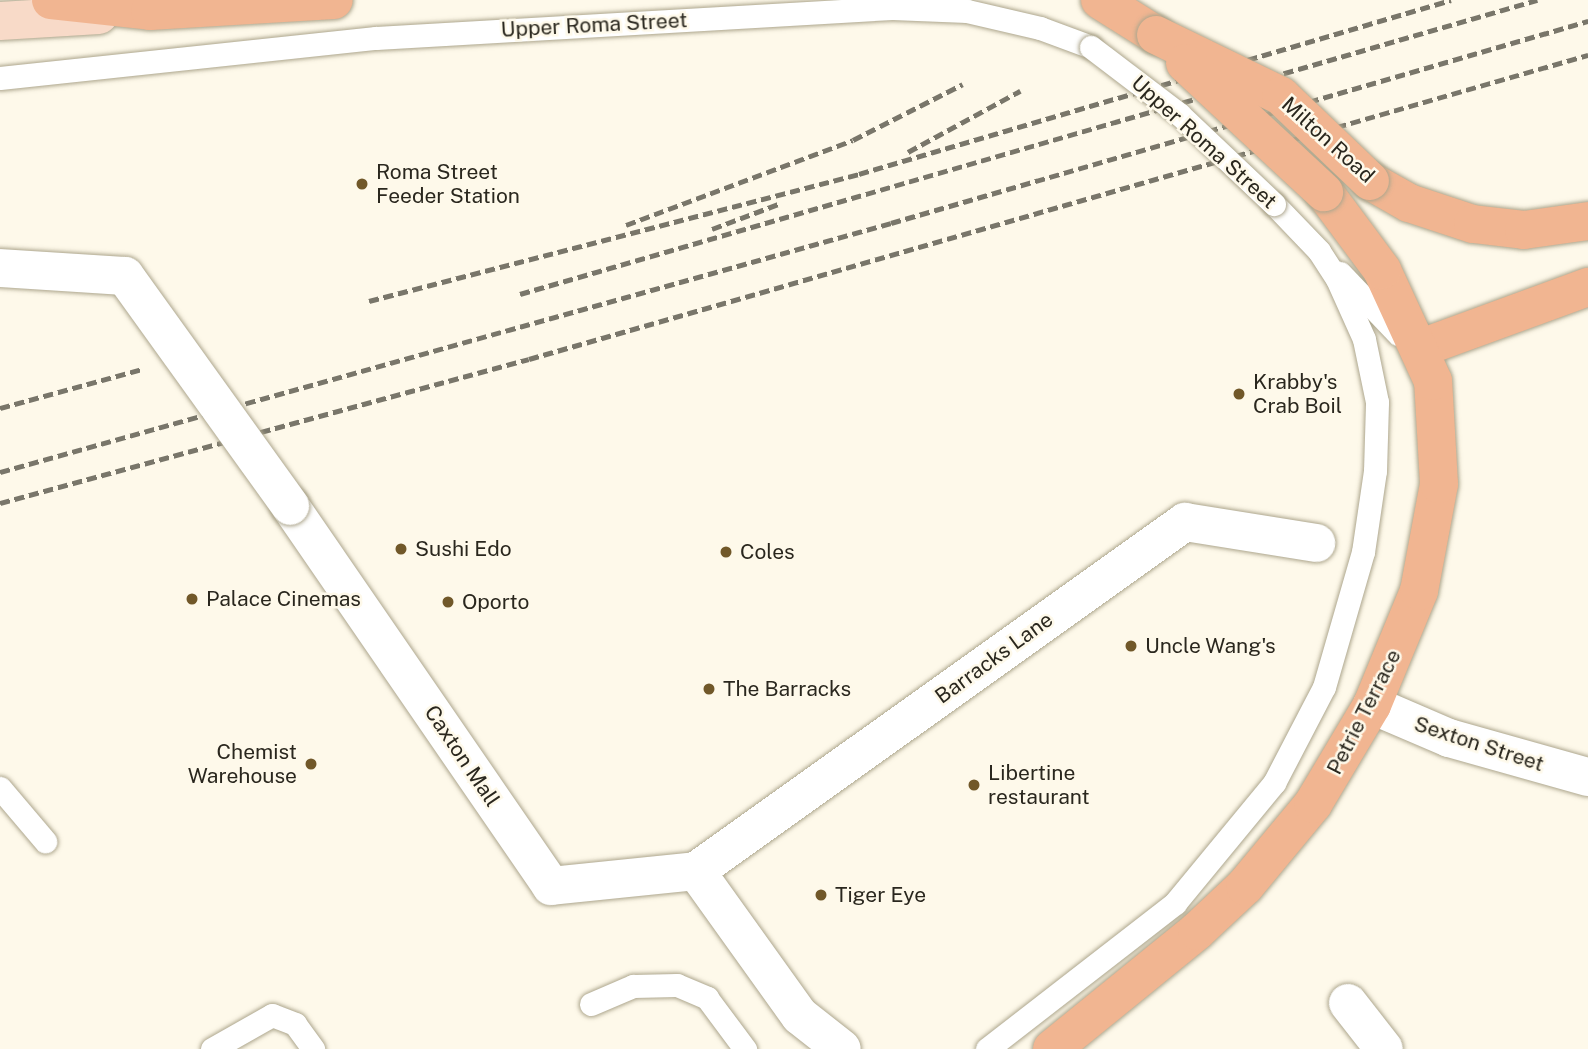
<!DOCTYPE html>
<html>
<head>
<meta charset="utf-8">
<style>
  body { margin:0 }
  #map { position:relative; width:1588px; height:1049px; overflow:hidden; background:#fef9ea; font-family:"Public Sans",sans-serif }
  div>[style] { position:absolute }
  .roads { filter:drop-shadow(0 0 2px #ada68d) drop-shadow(0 0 2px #ada68d) }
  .lane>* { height:23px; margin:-11.5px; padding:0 11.5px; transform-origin:11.5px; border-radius:11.5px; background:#fff }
  .street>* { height:38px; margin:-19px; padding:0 19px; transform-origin:19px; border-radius:19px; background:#fff }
  .secondary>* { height:38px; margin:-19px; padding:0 19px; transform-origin:19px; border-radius:19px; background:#f8dac8 }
  .primary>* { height:38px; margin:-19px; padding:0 19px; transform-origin:19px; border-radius:19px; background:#f1b591 }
  .rail>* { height:5px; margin-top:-2.5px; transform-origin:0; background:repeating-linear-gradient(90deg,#79766a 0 10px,transparent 0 15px) }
  .bridges { filter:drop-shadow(0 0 2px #ada68d) drop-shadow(0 0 2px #ada68d) }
  .lane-bridge>* { height:23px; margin:-11.5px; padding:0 11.5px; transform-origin:11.5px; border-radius:11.5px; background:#fff }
  .street-bridge>* { height:38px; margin:-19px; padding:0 19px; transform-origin:19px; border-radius:19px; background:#fff }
  .primary-bridge>* { height:38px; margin:-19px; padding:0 19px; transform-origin:19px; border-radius:19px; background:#f1b591 }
  .dots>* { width:19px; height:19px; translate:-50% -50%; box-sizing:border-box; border:4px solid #fef9ea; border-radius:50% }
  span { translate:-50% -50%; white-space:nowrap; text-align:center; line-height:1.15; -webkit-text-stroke:5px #fef9ea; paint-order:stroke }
  .street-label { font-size:21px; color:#2a271e }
  .poi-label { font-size:21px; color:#2a271e }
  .left { translate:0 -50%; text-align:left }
  .right { translate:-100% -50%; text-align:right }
</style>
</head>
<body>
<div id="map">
  <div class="roads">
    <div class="lane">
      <i style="left:0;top:78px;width:378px;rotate:-6.1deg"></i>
      <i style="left:376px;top:38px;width:517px;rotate:-3.33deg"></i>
      <i style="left:892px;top:8px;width:75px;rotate:2.3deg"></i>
      <i style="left:967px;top:11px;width:75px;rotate:13.1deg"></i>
      <i style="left:1040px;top:28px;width:54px;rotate:20.4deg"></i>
      <i style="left:1340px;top:273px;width:84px;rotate:46.4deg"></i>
      <i style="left:0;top:788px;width:70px;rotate:49.7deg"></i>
      <i style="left:591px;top:1004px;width:46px;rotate:-23.2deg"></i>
      <i style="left:633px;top:986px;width:44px;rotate:-1.3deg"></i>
      <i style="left:677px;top:985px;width:33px;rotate:23deg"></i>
      <i style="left:707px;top:998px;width:64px;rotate:53.3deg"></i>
      <i style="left:212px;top:1049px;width:69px;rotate:-29.5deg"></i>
      <i style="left:272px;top:1015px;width:25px;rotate:21deg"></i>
      <i style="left:295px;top:1024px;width:31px;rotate:54deg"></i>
      <i style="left:987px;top:1049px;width:238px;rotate:-37.8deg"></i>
      <i style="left:1175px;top:903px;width:156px;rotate:-50.5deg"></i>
      <i style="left:1274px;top:783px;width:108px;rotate:-62.5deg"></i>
      <i style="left:1324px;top:687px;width:141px;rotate:-73.9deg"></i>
      <i style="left:1363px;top:552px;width:82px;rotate:-81.6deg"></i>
      <i style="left:1375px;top:471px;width:69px;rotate:-88.3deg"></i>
      <i style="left:1377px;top:402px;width:64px;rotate:-101.7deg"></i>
      <i style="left:1364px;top:339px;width:66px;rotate:-114.2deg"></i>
      <i style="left:1337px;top:279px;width:33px;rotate:-123deg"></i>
      <i style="left:1319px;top:251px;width:65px;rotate:-133.8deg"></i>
    </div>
    <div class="street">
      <i style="left:290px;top:506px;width:461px;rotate:55.5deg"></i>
      <i style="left:551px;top:886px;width:146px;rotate:-5.9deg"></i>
      <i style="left:696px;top:871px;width:601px;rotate:-35.52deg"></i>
      <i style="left:1185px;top:522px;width:133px;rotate:9.1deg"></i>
      <i style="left:1372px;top:705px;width:84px;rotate:23.2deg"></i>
      <i style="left:1449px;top:738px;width:144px;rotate:15.7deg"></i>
      <i style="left:696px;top:871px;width:178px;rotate:54.4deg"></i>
      <i style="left:800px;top:1016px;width:53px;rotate:38.2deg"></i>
      <i style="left:1348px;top:1003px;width:58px;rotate:52deg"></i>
    </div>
    <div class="secondary">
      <i style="left:0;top:21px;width:99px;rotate:-3.5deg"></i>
    </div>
    <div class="primary">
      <i style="left:51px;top:0;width:100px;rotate:6.3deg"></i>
      <i style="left:150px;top:11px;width:184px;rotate:-3.4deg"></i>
      <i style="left:1100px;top:0;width:66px;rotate:32deg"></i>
      <i style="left:1370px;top:181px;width:45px;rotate:29.4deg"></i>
      <i style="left:1409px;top:203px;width:67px;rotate:18.2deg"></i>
      <i style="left:1473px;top:224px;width:51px;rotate:6.7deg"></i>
      <i style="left:1524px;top:230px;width:65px;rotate:-8deg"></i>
      <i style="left:1421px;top:348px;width:178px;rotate:-20.1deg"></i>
      <i style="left:1052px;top:1049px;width:187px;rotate:-39.1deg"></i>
      <i style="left:1197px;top:931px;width:66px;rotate:-43.2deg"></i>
      <i style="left:1245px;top:886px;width:107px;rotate:-50.3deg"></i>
      <i style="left:1313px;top:804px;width:115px;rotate:-59.2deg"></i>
      <i style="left:1372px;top:705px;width:123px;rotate:-67.6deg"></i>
      <i style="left:1419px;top:591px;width:109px;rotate:-79.4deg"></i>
      <i style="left:1439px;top:484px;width:103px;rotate:-93.3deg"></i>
      <i style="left:1433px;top:381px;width:122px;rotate:-114.7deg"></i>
      <i style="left:1382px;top:270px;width:97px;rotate:-126.6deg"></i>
    </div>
  </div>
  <div class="rail">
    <i style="left:908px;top:152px;width:128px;rotate:-28.6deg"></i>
    <i style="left:626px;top:225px;width:242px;rotate:-20.5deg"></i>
    <i style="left:853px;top:140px;width:123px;rotate:-27deg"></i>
    <i style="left:712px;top:229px;width:74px;rotate:-20.6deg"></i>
    <i style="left:520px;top:294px;width:1059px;rotate:-16.12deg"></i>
    <i style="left:369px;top:301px;width:506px;rotate:-14.53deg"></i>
    <i style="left:859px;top:174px;width:617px;rotate:-16.38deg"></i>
    <i style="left:0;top:408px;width:148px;rotate:-15.3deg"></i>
    <i style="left:0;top:472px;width:925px;rotate:-15.61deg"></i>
    <i style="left:891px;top:223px;width:726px;rotate:-16.16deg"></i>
    <i style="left:0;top:503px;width:548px;rotate:-15.23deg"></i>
    <i style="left:529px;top:359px;width:1102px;rotate:-16.02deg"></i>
  </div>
  <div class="bridges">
    <div class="lane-bridge">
      <i style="left:1091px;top:47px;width:111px;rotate:37.3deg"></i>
      <i style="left:1179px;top:114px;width:131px;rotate:43.5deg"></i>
    </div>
    <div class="street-bridge">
      <i style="left:0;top:268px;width:125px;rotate:3.7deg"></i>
      <i style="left:125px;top:276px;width:283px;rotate:54.3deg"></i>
    </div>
    <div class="primary-bridge">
      <i style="left:1156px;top:35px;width:139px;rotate:26deg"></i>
      <i style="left:1281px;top:96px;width:123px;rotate:43.7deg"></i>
      <i style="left:1185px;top:63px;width:190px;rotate:42.9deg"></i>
    </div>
  </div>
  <div class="dots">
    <i style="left:362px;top:184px;background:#715829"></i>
    <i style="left:1239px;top:394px;background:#715829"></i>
    <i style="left:401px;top:549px;background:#715829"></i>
    <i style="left:726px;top:552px;background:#715829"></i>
    <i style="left:192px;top:599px;background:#715829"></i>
    <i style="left:448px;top:602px;background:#715829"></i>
    <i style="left:1131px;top:646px;background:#715829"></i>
    <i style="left:709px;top:689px;background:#715829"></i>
    <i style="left:311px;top:764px;background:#715829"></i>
    <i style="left:974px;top:785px;background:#715829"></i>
    <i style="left:821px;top:895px;background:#715829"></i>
  </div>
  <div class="street-label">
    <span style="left:594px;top:25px;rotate:-3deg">Upper Roma Street</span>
    <span style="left:1328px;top:140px;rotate:42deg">Milton Road</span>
    <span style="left:1204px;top:142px;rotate:42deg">Upper Roma Street</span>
    <span style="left:994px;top:658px;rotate:-36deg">Barracks Lane</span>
    <span style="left:1364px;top:712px;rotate:-63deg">Petrie Terrace</span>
    <span style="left:1479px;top:744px;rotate:18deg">Sexton Street</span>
    <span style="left:462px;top:756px;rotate:56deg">Caxton Mall</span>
  </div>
  <div class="poi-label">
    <span class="left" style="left:376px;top:184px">Roma Street<br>Feeder Station</span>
    <span class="left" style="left:1253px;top:394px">Krabby's<br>Crab Boil</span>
    <span class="left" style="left:415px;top:549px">Sushi Edo</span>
    <span class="left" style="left:740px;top:552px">Coles</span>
    <span class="left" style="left:206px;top:599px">Palace Cinemas</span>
    <span class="left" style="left:462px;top:602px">Oporto</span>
    <span class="left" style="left:1145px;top:646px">Uncle Wang's</span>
    <span class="left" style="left:723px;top:689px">The Barracks</span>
    <span class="right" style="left:297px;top:764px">Chemist<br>Warehouse</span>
    <span class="left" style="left:988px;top:785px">Libertine<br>restaurant</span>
    <span class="left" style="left:835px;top:895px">Tiger Eye</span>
  </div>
</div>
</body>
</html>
